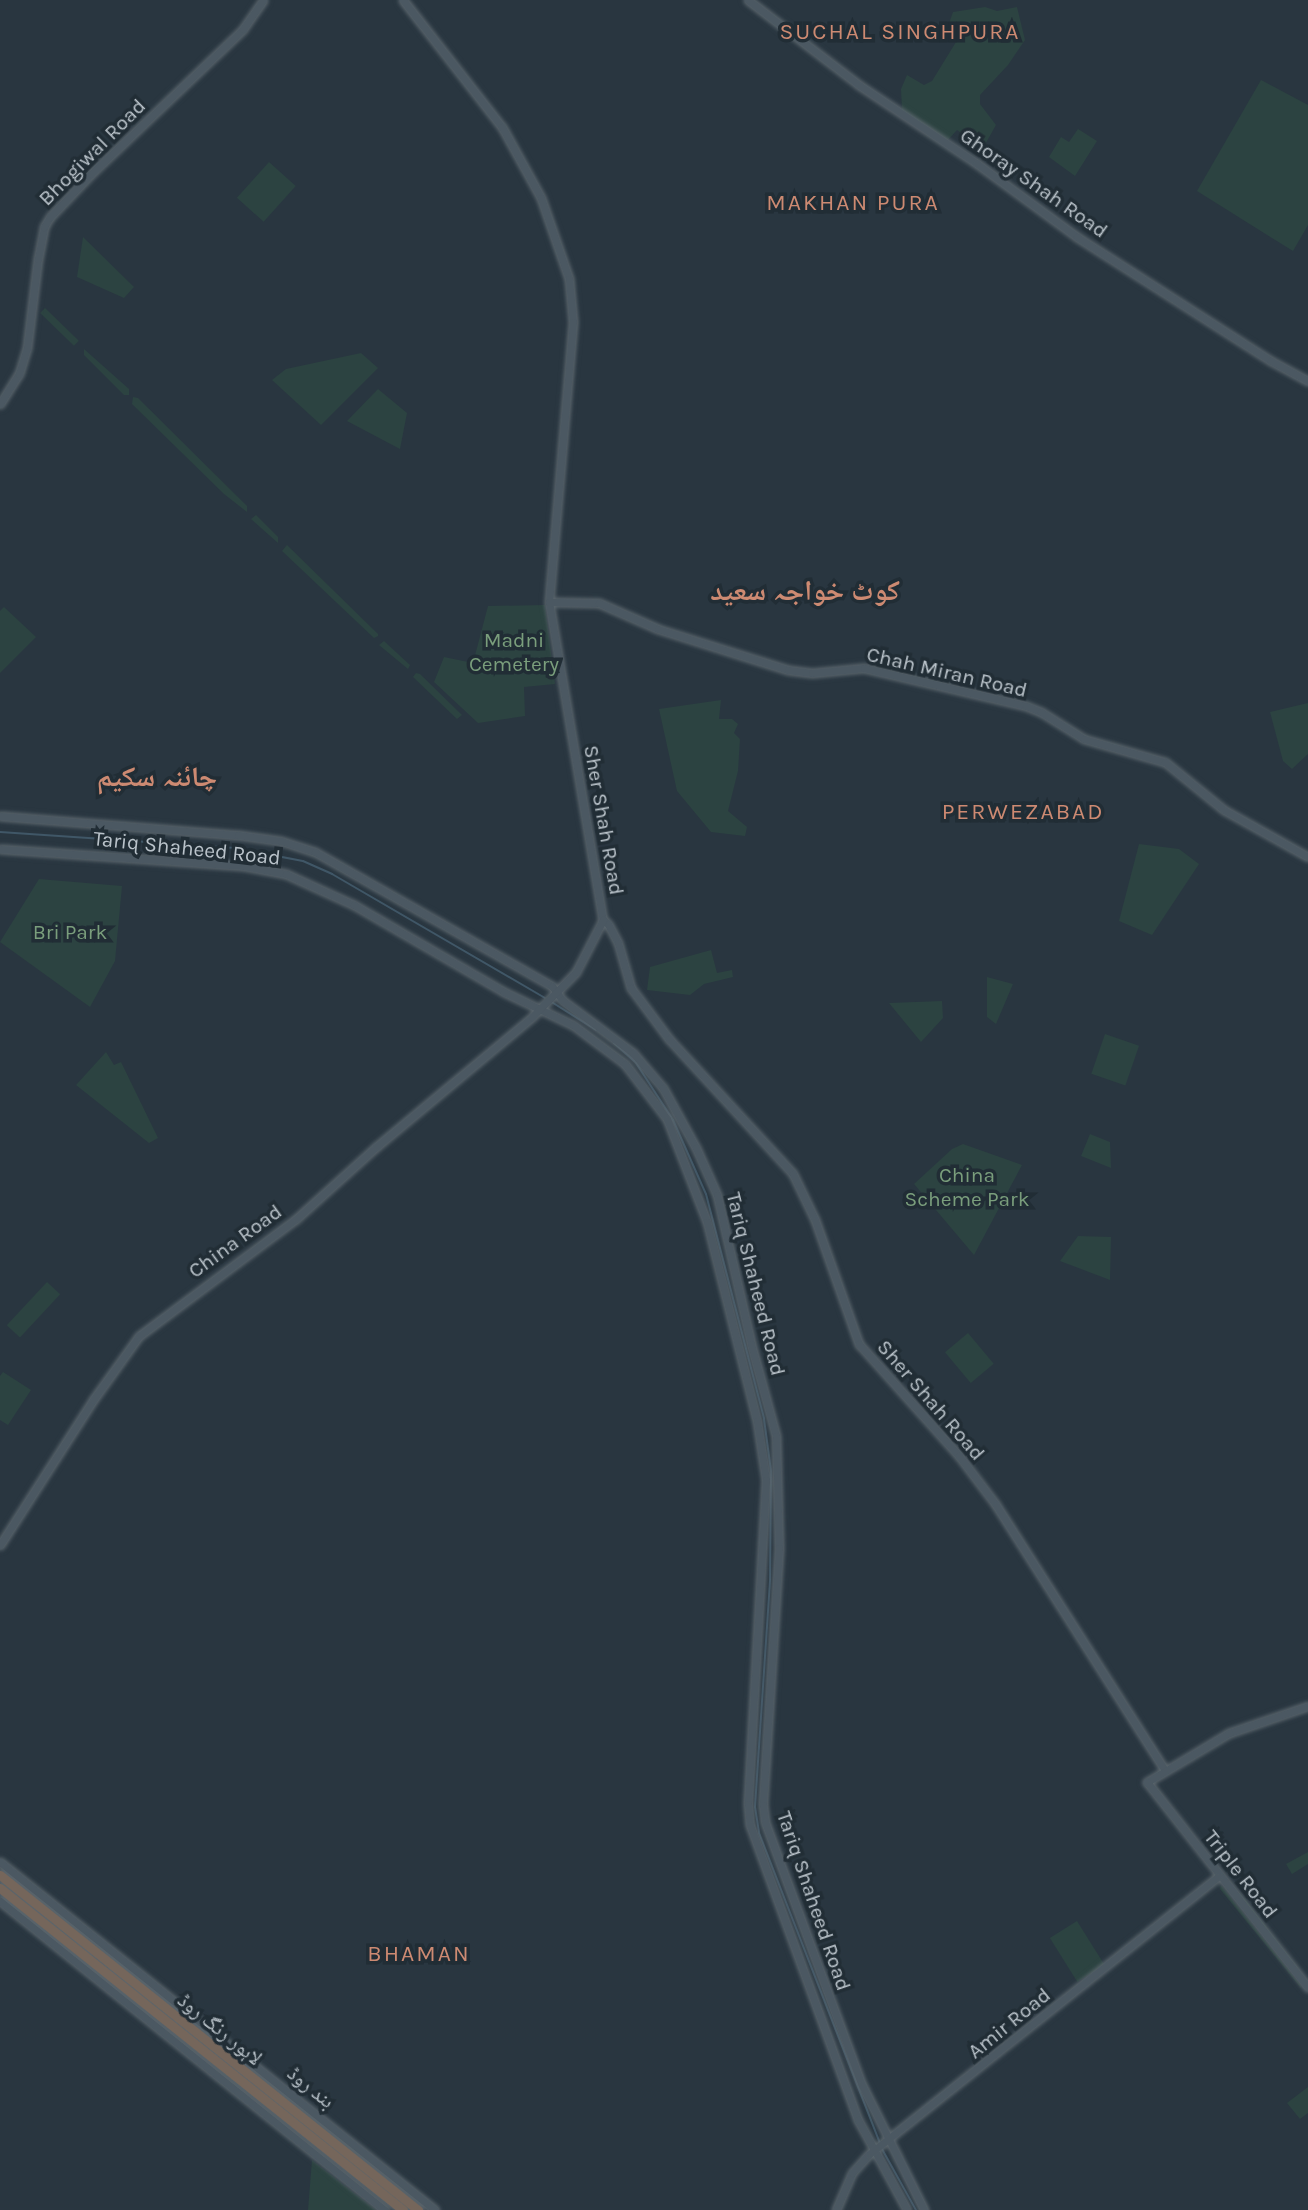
<!DOCTYPE html>
<html>
<head>
<meta charset="utf-8">
<style>
  body { margin:0 }
  #map { position:relative; width:1308px; height:2210px; overflow:hidden; background:#293640; font-family:Karla,"Noto Naskh Arabic",sans-serif }
  div>[style] { position:absolute }
  .green>* { inset:0; background:#2c4341; transform-origin:0 0 }
  .stream>* { height:2px; margin:-1px; padding:0 1px; transform-origin:1px; border-radius:1px; background:#405767 }
  .roads { filter:drop-shadow(0 0 2px #5b666d) drop-shadow(0 0 2px #5b666d) }
  .secondary>* { height:7px; margin:-3.5px; padding:0 3.5px; transform-origin:3.5px; border-radius:3.5px; background:#4b5862 }
  .motorway>* { height:9px; margin:-4.5px; padding:0 4.5px; transform-origin:4.5px; border-radius:4.5px; background:#75665b }
  span { translate:-50% -50%; white-space:nowrap; text-align:center; line-height:1.15; -webkit-text-stroke:7px #212d35; paint-order:stroke }
  .street-label { font-size:21px; color:#bac3ca }
  .park-label { font-size:21px; color:#7a9e7c }
  .neighbourhood-label { font-size:23px; color:#cd8a72; letter-spacing:2px }
  .district-label { font-size:28px; color:#cd8a72; font-weight:700 }
</style>
</head>
<body>
<div id="map">
  <div class="green">
    <i style="clip-path:polygon(985px 7px,997px 11px,1017px 7px,1025px 40px,1008px 65px,980px 95px,980px 104px,996px 125px,983px 148px,957px 130px,946px 142px,902px 111px,901px 89px,907px 75px,924px 85px,932px 81px,956px 42px,947px 29px,953px 12px)"></i>
    <i style="clip-path:polygon(1261px 80px,1308px 105px,1308px 225px,1293px 251px,1197px 191px)"></i>
    <i style="clip-path:polygon(1078px 129px,1097px 141px,1075px 176px,1049px 157px,1061px 137px,1069px 142px)"></i>
    <i style="left:269px;top:162px;width:36px;height:48px;rotate:42deg"></i>
    <i style="clip-path:polygon(83px 237px,134px 287px,124px 298px,77px 277px)"></i>
    <i style="left:45px;top:308px;width:47px;height:7px;rotate:44deg"></i>
    <i style="clip-path:polygon(84px 349px,129px 389px,129px 395px,124px 395px,84px 355px)"></i>
    <i style="clip-path:polygon(361px 353px,378px 368px,321px 425px,272px 380px,286px 369px)"></i>
    <i style="clip-path:polygon(378px 389px,407px 413px,400px 449px,347px 421px)"></i>
    <i style="clip-path:polygon(133px 397px,138px 398px,247px 506px,247px 512px,224px 494px,132px 404px)"></i>
    <i style="clip-path:polygon(256px 515px,278px 537px,278px 543px,251px 519px)"></i>
    <i style="clip-path:polygon(287px 545px,378px 634px,378px 636px,374px 638px,282px 551px)"></i>
    <i style="clip-path:polygon(545px 605px,555px 684px,524px 687px,525px 716px,478px 723px,434px 682px,444px 657px,473px 663px,488px 606px)"></i>
    <i style="clip-path:polygon(4px 607px,36px 637px,0 673px,0 611px)"></i>
    <i style="clip-path:polygon(384px 641px,410px 665px,408px 669px,379px 645px)"></i>
    <i style="clip-path:polygon(416px 673px,420px 674px,462px 715px,457px 719px,413px 677px)"></i>
    <i style="clip-path:polygon(721px 700px,719px 719px,732px 719px,738px 724px,734px 733px,740px 739px,738px 771px,728px 811px,747px 827px,745px 836px,711px 832px,677px 791px,659px 709px)"></i>
    <i style="clip-path:polygon(1308px 703px,1308px 754px,1292px 769px,1283px 761px,1270px 712px)"></i>
    <i style="clip-path:polygon(1139px 844px,1179px 849px,1199px 864px,1152px 935px,1119px 921px)"></i>
    <i style="clip-path:polygon(39px 879px,122px 886px,115px 961px,90px 1007px,0 942px)"></i>
    <i style="clip-path:polygon(711px 950px,717px 973px,732px 970px,733px 977px,704px 984px,690px 995px,647px 990px,650px 967px)"></i>
    <i style="clip-path:polygon(987px 977px,1013px 984px,996px 1024px,987px 1017px)"></i>
    <i style="clip-path:polygon(942px 1001px,943px 1018px,921px 1042px,889px 1003px)"></i>
    <i style="left:1105px;top:1034px;width:36px;height:42px;rotate:19deg"></i>
    <i style="clip-path:polygon(106px 1052px,114px 1065px,121px 1062px,158px 1138px,149px 1143px,76px 1085px)"></i>
    <i style="clip-path:polygon(1090px 1134px,1110px 1142px,1111px 1168px,1081px 1156px)"></i>
    <i style="clip-path:polygon(963px 1144px,1022px 1165px,974px 1255px,914px 1184px,952px 1149px)"></i>
    <i style="clip-path:polygon(1078px 1236px,1111px 1237px,1110px 1280px,1060px 1261px)"></i>
    <i style="left:47px;top:1282px;width:18px;height:59px;rotate:43deg"></i>
    <i style="left:968px;top:1333px;width:40px;height:30px;rotate:50deg"></i>
    <i style="clip-path:polygon(3px 1372px,31px 1390px,8px 1425px,0 1420px,0 1376px)"></i>
    <i style="clip-path:polygon(1308px 1852px,1308px 1864px,1292px 1874px,1286px 1864px)"></i>
    <i style="clip-path:polygon(1228px 1880px,1245px 1899px,1308px 1981px,1307px 1982px)"></i>
    <i style="clip-path:polygon(1221px 1885px,1301px 1986px,1301px 1988px,1220px 1889px)"></i>
    <i style="left:1077px;top:1921px;width:52px;height:32px;rotate:58deg"></i>
    <i style="clip-path:polygon(1308px 2087px,1308px 2113px,1300px 2119px,1287px 2103px)"></i>
    <i style="clip-path:polygon(312px 2160px,376px 2210px,308px 2210px)"></i>
  </div>
  <div class="stream">
    <i style="left:0;top:832px;width:236px;rotate:3.9deg"></i>
    <i style="left:235px;top:848px;width:69px;rotate:10.8deg"></i>
    <i style="left:303px;top:861px;width:32px;rotate:24deg"></i>
    <i style="left:332px;top:874px;width:246px;rotate:30.2deg"></i>
    <i style="left:550px;top:1001px;width:54px;rotate:32.2deg"></i>
    <i style="left:614px;top:1043px;width:30px;rotate:42deg"></i>
    <i style="left:636px;top:1063px;width:68px;rotate:57deg"></i>
    <i style="left:673px;top:1120px;width:81px;rotate:66deg"></i>
    <i style="left:706px;top:1194px;width:232px;rotate:75.5deg"></i>
    <i style="left:764px;top:1419px;width:52px;rotate:82.3deg"></i>
    <i style="left:771px;top:1471px;width:110px;rotate:90.5deg"></i>
    <i style="left:770px;top:1581px;width:226px;rotate:93.8deg"></i>
    <i style="left:755px;top:1807px;width:26px;rotate:81deg"></i>
    <i style="left:759px;top:1833px;width:334px;rotate:68.7deg"></i>
    <i style="left:882px;top:2149px;width:70px;rotate:60.9deg"></i>
  </div>
  <div class="roads">
    <div class="secondary">
      <i style="left:403px;top:0;width:161px;rotate:52.1deg"></i>
      <i style="left:502px;top:127px;width:81px;rotate:61.2deg"></i>
      <i style="left:541px;top:198px;width:86px;rotate:70.9deg"></i>
      <i style="left:569px;top:279px;width:43px;rotate:84.7deg"></i>
      <i style="left:573px;top:322px;width:281px;rotate:94.9deg"></i>
      <i style="left:549px;top:602px;width:323px;rotate:80.4deg"></i>
      <i style="left:603px;top:920px;width:6px;rotate:39deg"></i>
      <i style="left:608px;top:924px;width:21px;rotate:62deg"></i>
      <i style="left:618px;top:943px;width:47px;rotate:73.9deg"></i>
      <i style="left:631px;top:988px;width:64px;rotate:53.3deg"></i>
      <i style="left:669px;top:1039px;width:183px;rotate:47.4deg"></i>
      <i style="left:793px;top:1174px;width:51px;rotate:64.4deg"></i>
      <i style="left:815px;top:1220px;width:132px;rotate:70.5deg"></i>
      <i style="left:859px;top:1344px;width:150px;rotate:48.2deg"></i>
      <i style="left:959px;top:1456px;width:61px;rotate:52.9deg"></i>
      <i style="left:996px;top:1505px;width:314px;rotate:57.5deg"></i>
      <i style="left:748px;top:0;width:140px;rotate:37.4deg"></i>
      <i style="left:859px;top:85px;width:141px;rotate:33.7deg"></i>
      <i style="left:976px;top:163px;width:125px;rotate:36.2deg"></i>
      <i style="left:1077px;top:237px;width:230px;rotate:32.6deg"></i>
      <i style="left:1271px;top:361px;width:42px;rotate:28.4deg"></i>
      <i style="left:0;top:404px;width:36px;rotate:-58deg"></i>
      <i style="left:19px;top:374px;width:27px;rotate:-73deg"></i>
      <i style="left:27px;top:348px;width:90px;rotate:-83deg"></i>
      <i style="left:38px;top:259px;width:33px;rotate:-79deg"></i>
      <i style="left:44px;top:227px;width:12px;rotate:-59deg"></i>
      <i style="left:50px;top:217px;width:59px;rotate:-46.4deg"></i>
      <i style="left:91px;top:174px;width:210px;rotate:-43.6deg"></i>
      <i style="left:243px;top:29px;width:35px;rotate:-55deg"></i>
      <i style="left:549px;top:602px;width:50px;rotate:1.1deg"></i>
      <i style="left:599px;top:603px;width:64px;rotate:23.8deg"></i>
      <i style="left:658px;top:629px;width:136px;rotate:17.5deg"></i>
      <i style="left:788px;top:670px;width:24px;rotate:7deg"></i>
      <i style="left:812px;top:673px;width:52px;rotate:-5.5deg"></i>
      <i style="left:864px;top:668px;width:166px;rotate:13.2deg"></i>
      <i style="left:1026px;top:706px;width:16px;rotate:22deg"></i>
      <i style="left:1041px;top:712px;width:51px;rotate:32.1deg"></i>
      <i style="left:1084px;top:739px;width:84px;rotate:15.9deg"></i>
      <i style="left:1165px;top:762px;width:76px;rotate:39.1deg"></i>
      <i style="left:1224px;top:810px;width:96px;rotate:29.2deg"></i>
      <i style="left:0;top:816px;width:239px;rotate:4.6deg"></i>
      <i style="left:238px;top:835px;width:43px;rotate:7.9deg"></i>
      <i style="left:281px;top:841px;width:36px;rotate:18deg"></i>
      <i style="left:315px;top:852px;width:272px;rotate:29.5deg"></i>
      <i style="left:552px;top:986px;width:17px;rotate:54deg"></i>
      <i style="left:562px;top:1000px;width:89px;rotate:36.7deg"></i>
      <i style="left:633px;top:1053px;width:46px;rotate:49.4deg"></i>
      <i style="left:663px;top:1088px;width:68px;rotate:61.2deg"></i>
      <i style="left:696px;top:1148px;width:51px;rotate:65.9deg"></i>
      <i style="left:717px;top:1195px;width:153px;rotate:77.1deg"></i>
      <i style="left:751px;top:1344px;width:95px;rotate:74.8deg"></i>
      <i style="left:776px;top:1436px;width:112px;rotate:88.5deg"></i>
      <i style="left:779px;top:1548px;width:257px;rotate:93.6deg"></i>
      <i style="left:763px;top:1805px;width:17px;rotate:83deg"></i>
      <i style="left:765px;top:1822px;width:280px;rotate:69.8deg"></i>
      <i style="left:862px;top:2085px;width:140px;rotate:63.6deg"></i>
      <i style="left:0;top:849px;width:245px;rotate:4deg"></i>
      <i style="left:244px;top:866px;width:43px;rotate:10.8deg"></i>
      <i style="left:286px;top:874px;width:75px;rotate:24.5deg"></i>
      <i style="left:354px;top:905px;width:173px;rotate:30.1deg"></i>
      <i style="left:504px;top:992px;width:76px;rotate:25.6deg"></i>
      <i style="left:573px;top:1025px;width:65px;rotate:36.9deg"></i>
      <i style="left:625px;top:1064px;width:69px;rotate:52.6deg"></i>
      <i style="left:667px;top:1119px;width:110px;rotate:68.8deg"></i>
      <i style="left:707px;top:1222px;width:205px;rotate:75.9deg"></i>
      <i style="left:757px;top:1421px;width:60px;rotate:81.3deg"></i>
      <i style="left:766px;top:1480px;width:324px;rotate:93.2deg"></i>
      <i style="left:748px;top:1804px;width:21px;rotate:85deg"></i>
      <i style="left:750px;top:1825px;width:314px;rotate:69.9deg"></i>
      <i style="left:858px;top:2120px;width:102px;rotate:61.4deg"></i>
      <i style="left:0;top:1545px;width:172px;rotate:-57.3deg"></i>
      <i style="left:93px;top:1400px;width:79px;rotate:-54.3deg"></i>
      <i style="left:139px;top:1336px;width:196px;rotate:-36.7deg"></i>
      <i style="left:296px;top:1219px;width:108px;rotate:-42deg"></i>
      <i style="left:376px;top:1147px;width:203px;rotate:-39.8deg"></i>
      <i style="left:532px;top:1017px;width:63px;rotate:-45.6deg"></i>
      <i style="left:576px;top:972px;width:59px;rotate:-62.6deg"></i>
      <i style="left:1308px;top:1706px;width:83px;rotate:161.1deg"></i>
      <i style="left:1229px;top:1733px;width:96px;rotate:149.1deg"></i>
      <i style="left:1147px;top:1782px;width:261px;rotate:51.9deg"></i>
      <i style="left:0;top:1862px;width:557px;rotate:38.66deg"></i>
      <i style="left:0;top:1901px;width:494px;rotate:38.8deg"></i>
      <i style="left:836px;top:2210px;width:40px;rotate:-66.6deg"></i>
      <i style="left:852px;top:2173px;width:24px;rotate:-48deg"></i>
      <i style="left:868px;top:2155px;width:448px;rotate:-38.5deg"></i>
    </div>
    <div class="motorway">
      <i style="left:0;top:1875px;width:536px;rotate:38.71deg"></i>
      <i style="left:0;top:1888px;width:516px;rotate:38.63deg"></i>
    </div>
  </div>
  <div class="street-label">
    <span style="left:92px;top:152px;rotate:-45deg">Bhogiwal Road</span>
    <span style="left:1034px;top:183px;rotate:35deg">Ghoray Shah Road</span>
    <span style="left:947px;top:672px;rotate:13deg">Chah Miran Road</span>
    <span style="left:604px;top:820px;rotate:80deg">Sher Shah Road</span>
    <span style="left:187px;top:848px;rotate:6deg">Tariq Shaheed Road</span>
    <span style="left:235px;top:1241px;rotate:-36deg">China Road</span>
    <span style="left:756px;top:1284px;rotate:76deg">Tariq Shaheed Road</span>
    <span style="left:931px;top:1400px;rotate:49deg">Sher Shah Road</span>
    <span style="left:1241px;top:1874px;rotate:52deg">Triple Road</span>
    <span style="left:814px;top:1901px;rotate:71deg">Tariq Shaheed Road</span>
    <span style="left:1009px;top:2023px;rotate:-39deg">Amir Road</span>
    <span style="left:220px;top:2029px;rotate:39deg">لاہور رنگ روڈ</span>
    <span style="left:311px;top:2087px;rotate:39deg">بند روڈ</span>
  </div>
  <div class="park-label">
    <span style="left:514px;top:652px">Madni<br>Cemetery</span>
    <span style="left:70px;top:932px">Bri Park</span>
    <span style="left:967px;top:1187px">China<br>Scheme Park</span>
  </div>
  <div class="neighbourhood-label">
    <span style="left:900px;top:32px">SUCHAL SINGHPURA</span>
    <span style="left:853px;top:203px">MAKHAN PURA</span>
    <span style="left:1023px;top:812px">PERWEZABAD</span>
    <span style="left:419px;top:1954px">BHAMAN</span>
  </div>
  <div class="district-label">
    <span style="left:805px;top:591px">کوٹ خواجہ سعید</span>
    <span style="left:157px;top:777px">چائنہ سکیم</span>
  </div>
</div>
</body>
</html>
